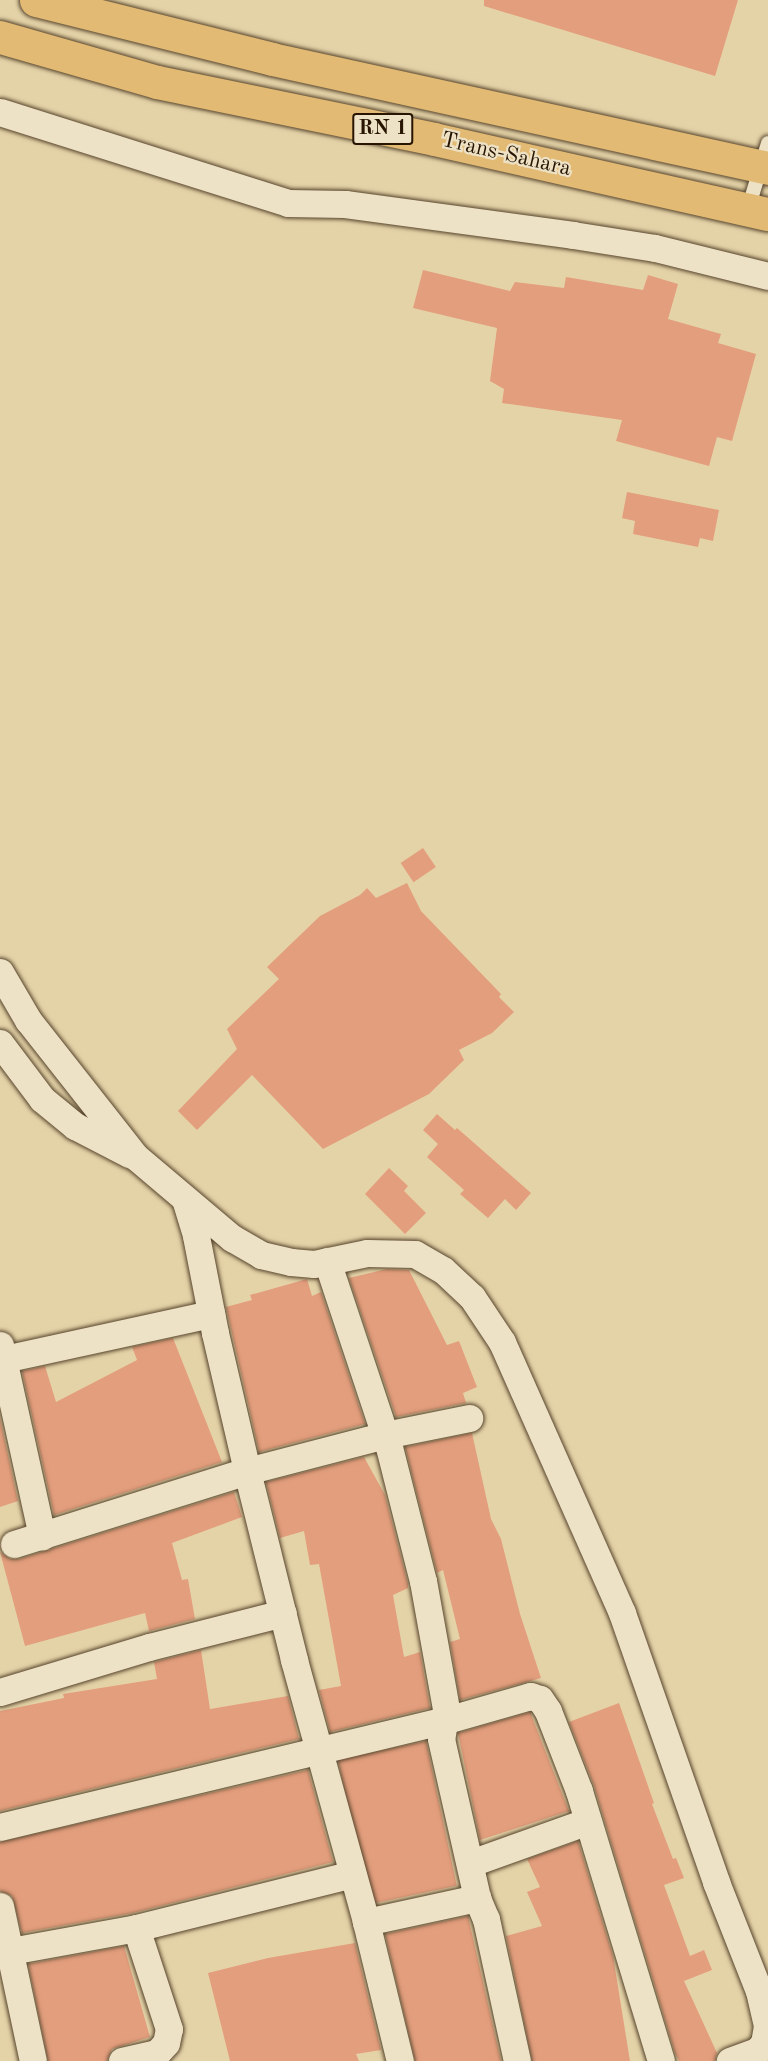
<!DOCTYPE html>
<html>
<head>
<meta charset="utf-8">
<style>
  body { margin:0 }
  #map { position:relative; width:768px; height:2061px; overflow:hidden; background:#e5d3a8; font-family:"Old Standard TT",serif }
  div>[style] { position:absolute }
  .building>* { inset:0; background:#e39e7d; transform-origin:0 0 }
  .roads { filter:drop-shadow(0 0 2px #56442c) drop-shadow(0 0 2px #56442c) }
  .service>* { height:14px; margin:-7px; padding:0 7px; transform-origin:7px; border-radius:7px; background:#eee2c6 }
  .minor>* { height:27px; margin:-13.5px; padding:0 13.5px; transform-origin:13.5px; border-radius:13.5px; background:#eee2c6 }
  .trunk>* { height:33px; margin:-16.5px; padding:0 16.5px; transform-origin:16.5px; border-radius:16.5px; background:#e2ba74 }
  span { translate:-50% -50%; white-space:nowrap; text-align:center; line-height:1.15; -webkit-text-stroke:4.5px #eee2c6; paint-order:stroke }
  .shield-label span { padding:2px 4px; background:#eee2c6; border:2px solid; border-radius:4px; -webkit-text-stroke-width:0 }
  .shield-label { font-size:21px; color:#271502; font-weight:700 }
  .street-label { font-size:22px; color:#271502 }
</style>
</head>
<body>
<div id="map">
  <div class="building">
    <i style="clip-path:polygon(484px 0,738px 0,715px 76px,484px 6px)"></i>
    <i style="clip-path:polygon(423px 270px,510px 291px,515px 282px,564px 288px,566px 277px,643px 290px,648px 275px,678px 284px,668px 319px,721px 334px,718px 343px,756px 354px,732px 441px,717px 437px,709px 466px,616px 441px,622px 420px,502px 403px,504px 389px,490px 381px,497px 328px,413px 308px)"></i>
    <i style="clip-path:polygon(627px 492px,719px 510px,713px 541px,700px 538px,698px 547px,633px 534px,635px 521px,622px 518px)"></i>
    <i style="left:423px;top:848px;width:23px;height:27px;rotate:56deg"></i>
    <i style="clip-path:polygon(407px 883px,421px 911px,501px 994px,499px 997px,514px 1012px,492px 1033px,459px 1050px,464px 1060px,429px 1094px,323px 1149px,252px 1075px,197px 1130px,178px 1111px,237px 1049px,227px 1029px,279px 979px,267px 967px,320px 916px,360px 895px,367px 888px,376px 898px)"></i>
    <i style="clip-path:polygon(437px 1114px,455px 1130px,457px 1128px,531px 1193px,516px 1210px,505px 1199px,488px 1218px,460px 1194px,464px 1190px,427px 1157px,438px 1144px,423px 1130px)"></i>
    <i style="clip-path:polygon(389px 1168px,408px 1186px,404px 1191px,426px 1213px,405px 1234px,365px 1194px)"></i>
    <i style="clip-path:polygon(387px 1269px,409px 1270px,447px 1345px,459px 1341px,477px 1387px,463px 1393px,466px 1403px,396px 1417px,349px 1278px)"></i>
    <i style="clip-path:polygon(307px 1279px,312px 1296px,321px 1292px,365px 1424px,259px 1452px,226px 1307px,252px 1300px,250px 1295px)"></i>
    <i style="clip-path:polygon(173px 1338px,222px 1462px,54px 1515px,22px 1371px,45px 1366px,56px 1402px,137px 1360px,132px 1347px)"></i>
    <i style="clip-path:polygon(0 1418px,18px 1501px,0 1507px)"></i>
    <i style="clip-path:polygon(472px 1433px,491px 1519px,501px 1539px,520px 1614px,541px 1678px,460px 1700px,450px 1642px,460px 1639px,443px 1570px,437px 1573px,405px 1447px)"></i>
    <i style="clip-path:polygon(364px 1457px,385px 1495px,408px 1584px,408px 1588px,393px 1595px,404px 1657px,420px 1652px,430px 1708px,330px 1732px,319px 1690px,341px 1686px,319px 1564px,310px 1565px,304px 1531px,280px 1538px,266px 1482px)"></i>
    <i style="clip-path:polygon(234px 1492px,242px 1517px,172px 1543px,182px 1580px,188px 1579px,195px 1619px,149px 1631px,145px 1613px,25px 1646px,0 1552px,10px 1559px,19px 1559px)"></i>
    <i style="clip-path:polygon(201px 1650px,210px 1709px,288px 1696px,299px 1739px,0 1811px,0 1711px,64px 1698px,63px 1694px,157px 1679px,154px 1662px)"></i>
    <i style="clip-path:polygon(619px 1703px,654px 1803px,652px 1804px,673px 1859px,676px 1858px,684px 1878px,664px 1885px,690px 1956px,704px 1950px,712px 1970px,684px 1981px,717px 2053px,715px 2061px,679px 2061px,675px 2053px,594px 1786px,569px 1722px)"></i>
    <i style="clip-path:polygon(530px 1712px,569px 1811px,480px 1840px,458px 1733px)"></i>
    <i style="left:426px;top:1741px;width:148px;height:90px;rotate:78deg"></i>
    <i style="clip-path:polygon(308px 1770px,333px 1862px,133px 1913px,22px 1933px,12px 1896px,0 1891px,0 1842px)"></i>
    <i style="clip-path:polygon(578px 1841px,613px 1956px,630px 2061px,532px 2061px,506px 1936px,542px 1926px,527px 1892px,540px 1887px,527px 1859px)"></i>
    <i style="clip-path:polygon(468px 1916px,501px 2061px,415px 2061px,385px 1934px)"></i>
    <i style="clip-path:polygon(355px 1943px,381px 2050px,356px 2054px,359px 2061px,230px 2061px,208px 1973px,268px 1958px)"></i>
    <i style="clip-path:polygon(124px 1946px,150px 2037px,112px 2049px,107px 2061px,48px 2061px,28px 1964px)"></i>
  </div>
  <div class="roads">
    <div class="service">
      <i style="left:748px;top:209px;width:69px;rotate:-73.1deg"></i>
    </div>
    <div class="minor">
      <i style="left:0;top:112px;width:302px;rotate:17.5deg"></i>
      <i style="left:288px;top:203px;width:57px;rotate:1deg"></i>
      <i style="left:345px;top:204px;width:230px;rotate:7.7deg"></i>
      <i style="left:573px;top:235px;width:83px;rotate:9deg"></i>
      <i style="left:655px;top:248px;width:116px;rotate:13.9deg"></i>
      <i style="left:0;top:972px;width:56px;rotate:59.7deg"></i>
      <i style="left:28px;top:1020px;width:174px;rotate:51.8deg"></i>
      <i style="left:136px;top:1157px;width:126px;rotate:40.2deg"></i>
      <i style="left:232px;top:1238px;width:34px;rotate:30deg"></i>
      <i style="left:261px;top:1255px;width:31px;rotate:13deg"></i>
      <i style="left:291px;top:1262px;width:23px;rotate:5deg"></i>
      <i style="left:314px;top:1264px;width:54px;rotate:-11.7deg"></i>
      <i style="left:367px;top:1253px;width:48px;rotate:1.2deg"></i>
      <i style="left:415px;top:1254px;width:32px;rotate:30deg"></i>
      <i style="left:443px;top:1270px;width:40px;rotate:43deg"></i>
      <i style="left:472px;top:1297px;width:54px;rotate:56.3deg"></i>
      <i style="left:502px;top:1342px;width:296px;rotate:66.1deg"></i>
      <i style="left:622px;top:1613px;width:285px;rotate:70.7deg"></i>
      <i style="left:716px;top:1882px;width:117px;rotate:68.5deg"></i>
      <i style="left:759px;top:1991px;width:36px;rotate:77deg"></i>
      <i style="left:767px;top:2026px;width:17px;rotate:100deg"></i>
      <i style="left:764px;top:2043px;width:11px;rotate:131deg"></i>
      <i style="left:757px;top:2051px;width:29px;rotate:160deg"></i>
      <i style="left:0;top:1043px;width:70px;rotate:53.1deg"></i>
      <i style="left:42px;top:1099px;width:43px;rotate:39.3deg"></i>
      <i style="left:75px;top:1126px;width:61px;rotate:27.4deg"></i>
      <i style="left:185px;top:1199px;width:39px;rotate:73deg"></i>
      <i style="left:196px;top:1236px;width:99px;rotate:78.9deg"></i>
      <i style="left:215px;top:1333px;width:142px;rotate:76.9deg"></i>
      <i style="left:247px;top:1471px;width:195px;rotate:76deg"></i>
      <i style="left:294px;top:1660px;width:272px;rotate:74.6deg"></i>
      <i style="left:366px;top:1922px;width:143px;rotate:76.3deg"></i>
      <i style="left:327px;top:1261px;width:196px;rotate:71.6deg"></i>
      <i style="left:389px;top:1447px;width:138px;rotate:75.8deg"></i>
      <i style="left:423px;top:1581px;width:130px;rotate:79.8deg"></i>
      <i style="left:446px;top:1709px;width:30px;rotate:99deg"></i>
      <i style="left:441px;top:1739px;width:163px;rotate:77.2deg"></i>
      <i style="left:477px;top:1898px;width:23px;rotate:67deg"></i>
      <i style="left:486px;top:1919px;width:145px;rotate:77.7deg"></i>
      <i style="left:0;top:1345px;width:196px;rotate:77.6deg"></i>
      <i style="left:4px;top:1359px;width:212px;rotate:-12.3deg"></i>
      <i style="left:14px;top:1544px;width:244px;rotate:-17.4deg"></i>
      <i style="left:247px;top:1471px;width:143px;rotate:-14.6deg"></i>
      <i style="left:385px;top:1435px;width:86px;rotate:-11.4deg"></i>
      <i style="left:0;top:1692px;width:156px;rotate:-16.8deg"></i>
      <i style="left:149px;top:1647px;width:138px;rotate:-14.2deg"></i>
      <i style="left:0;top:1827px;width:456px;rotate:-13.5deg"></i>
      <i style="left:443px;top:1721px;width:91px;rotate:-16deg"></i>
      <i style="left:530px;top:1696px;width:10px;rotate:17deg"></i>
      <i style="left:540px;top:1699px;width:14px;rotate:56deg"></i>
      <i style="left:548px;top:1711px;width:86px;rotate:68.8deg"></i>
      <i style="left:579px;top:1791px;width:282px;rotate:73.1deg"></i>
      <i style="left:471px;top:1863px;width:124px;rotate:-19.7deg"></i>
      <i style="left:0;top:1906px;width:158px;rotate:78deg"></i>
      <i style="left:366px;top:1922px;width:114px;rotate:-12.2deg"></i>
      <i style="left:10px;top:1951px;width:128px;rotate:-10.3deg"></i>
      <i style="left:136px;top:1928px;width:223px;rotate:-14deg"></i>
      <i style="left:122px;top:2061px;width:36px;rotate:-13deg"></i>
      <i style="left:157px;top:2053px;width:13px;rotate:-48deg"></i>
      <i style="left:166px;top:2043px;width:14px;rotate:-78deg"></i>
      <i style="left:169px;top:2029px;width:106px;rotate:-108.1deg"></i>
    </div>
    <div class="trunk">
      <i style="left:36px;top:0;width:243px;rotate:14deg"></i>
      <i style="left:272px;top:59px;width:508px;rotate:12.39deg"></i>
      <i style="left:0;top:37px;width:163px;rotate:16deg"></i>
      <i style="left:157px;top:82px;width:283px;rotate:11.6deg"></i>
      <i style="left:434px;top:139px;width:342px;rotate:12.7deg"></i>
    </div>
  </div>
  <div class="shield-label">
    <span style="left:383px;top:129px">RN 1</span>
  </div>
  <div class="street-label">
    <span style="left:506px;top:155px;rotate:13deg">Trans-Sahara</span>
  </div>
</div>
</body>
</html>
